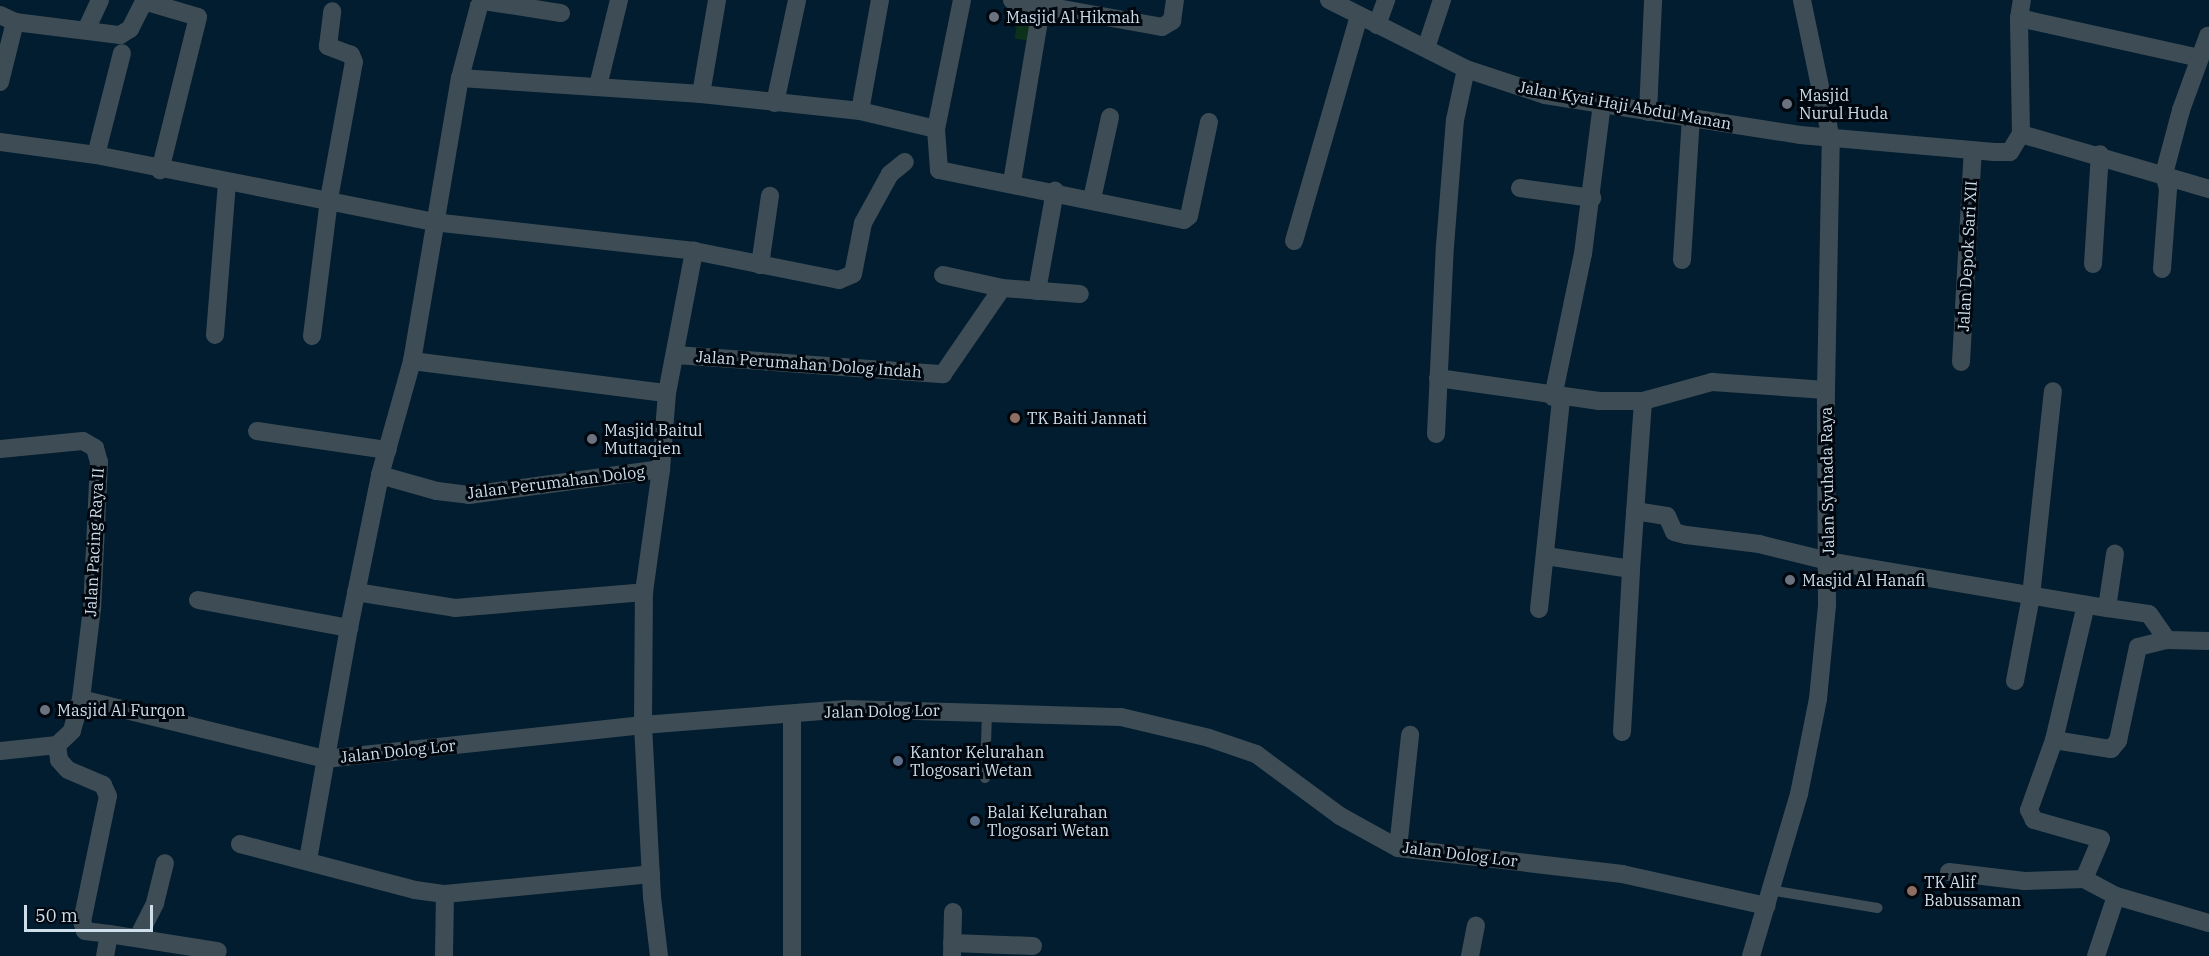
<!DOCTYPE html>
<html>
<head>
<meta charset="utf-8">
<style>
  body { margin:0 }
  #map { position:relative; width:2209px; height:956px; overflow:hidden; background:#021d30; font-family:"IBM Plex Serif",serif }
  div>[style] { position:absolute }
  .green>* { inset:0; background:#0c311b; transform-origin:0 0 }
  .service>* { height:10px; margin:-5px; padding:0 5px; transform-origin:5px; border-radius:5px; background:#3e4d55 }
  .minor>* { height:18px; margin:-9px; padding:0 9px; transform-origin:9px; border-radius:9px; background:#3e4d55 }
  .tertiary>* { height:18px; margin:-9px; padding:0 9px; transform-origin:9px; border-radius:9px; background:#3e4d55 }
  .dots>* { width:16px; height:16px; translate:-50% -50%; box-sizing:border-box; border:3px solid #01070e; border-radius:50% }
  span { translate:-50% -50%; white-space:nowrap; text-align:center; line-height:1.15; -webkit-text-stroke:6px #01070e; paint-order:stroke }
  .poi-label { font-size:16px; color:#cedeeb }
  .left { translate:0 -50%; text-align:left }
  .street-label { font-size:16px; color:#cedeeb }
  .scale { position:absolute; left:24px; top:905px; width:129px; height:27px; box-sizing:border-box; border:3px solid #cedeeb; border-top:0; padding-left:8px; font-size:18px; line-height:21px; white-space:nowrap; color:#cedeeb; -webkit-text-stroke:4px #01070e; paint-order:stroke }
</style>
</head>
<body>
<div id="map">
  <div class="green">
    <i style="left:1020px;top:5px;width:24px;height:34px;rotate:9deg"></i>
  </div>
  <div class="service">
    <i style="left:985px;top:778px;width:67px;rotate:-88.3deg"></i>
    <i style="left:1770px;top:890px;width:109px;rotate:9.5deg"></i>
  </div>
  <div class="minor">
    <i style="left:962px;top:0;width:132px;rotate:101.4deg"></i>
    <i style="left:936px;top:129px;width:41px;rotate:85.8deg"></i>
    <i style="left:939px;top:170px;width:250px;rotate:11.5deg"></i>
    <i style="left:1184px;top:220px;width:6px;rotate:-39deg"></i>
    <i style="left:1189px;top:216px;width:96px;rotate:-78deg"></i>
    <i style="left:1012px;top:0;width:152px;rotate:10.2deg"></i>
    <i style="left:1162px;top:27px;width:12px;rotate:-31deg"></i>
    <i style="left:1172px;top:21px;width:21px;rotate:-82deg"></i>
    <i style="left:1329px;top:0;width:153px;rotate:26.7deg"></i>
    <i style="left:1466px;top:69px;width:83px;rotate:18.2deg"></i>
    <i style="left:1545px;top:95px;width:258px;rotate:8.9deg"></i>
    <i style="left:1800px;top:135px;width:195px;rotate:5deg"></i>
    <i style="left:1994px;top:152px;width:16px"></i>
    <i style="left:2010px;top:152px;width:21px;rotate:-59deg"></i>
    <i style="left:2021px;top:134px;width:116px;rotate:-91deg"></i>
    <i style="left:2019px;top:18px;width:18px;rotate:-81deg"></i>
    <i style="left:0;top:15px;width:17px;rotate:25deg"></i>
    <i style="left:15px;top:22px;width:106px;rotate:7.1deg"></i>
    <i style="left:120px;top:35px;width:12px;rotate:-31deg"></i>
    <i style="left:130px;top:29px;width:31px;rotate:-63deg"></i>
    <i style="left:144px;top:1px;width:56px;rotate:16.5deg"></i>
    <i style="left:198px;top:17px;width:158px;rotate:103.9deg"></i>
    <i style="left:2019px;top:18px;width:185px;rotate:12.5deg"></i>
    <i style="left:1377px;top:25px;width:27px;rotate:-70deg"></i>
    <i style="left:86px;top:30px;width:33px;rotate:-65deg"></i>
    <i style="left:1426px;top:48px;width:51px;rotate:-71.6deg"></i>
    <i style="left:460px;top:78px;width:242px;rotate:3.8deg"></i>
    <i style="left:701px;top:94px;width:160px;rotate:6.1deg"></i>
    <i style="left:860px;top:111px;width:78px;rotate:13.3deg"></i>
    <i style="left:0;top:82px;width:62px;rotate:-76deg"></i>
    <i style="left:598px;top:86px;width:89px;rotate:-76.3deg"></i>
    <i style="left:701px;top:94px;width:95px;rotate:-80.3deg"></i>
    <i style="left:775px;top:103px;width:105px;rotate:-77.9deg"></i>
    <i style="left:860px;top:111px;width:113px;rotate:-79.8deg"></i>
    <i style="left:1648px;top:112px;width:112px;rotate:-87.4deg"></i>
    <i style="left:2021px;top:134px;width:196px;rotate:16.3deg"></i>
    <i style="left:0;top:142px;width:97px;rotate:7.7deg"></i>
    <i style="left:96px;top:155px;width:344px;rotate:11.2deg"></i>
    <i style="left:433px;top:222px;width:263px;rotate:6.3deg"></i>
    <i style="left:694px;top:251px;width:148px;rotate:11.3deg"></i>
    <i style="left:839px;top:280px;width:15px;rotate:-23deg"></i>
    <i style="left:853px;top:274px;width:52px;rotate:-78.9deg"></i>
    <i style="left:863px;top:223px;width:56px;rotate:-61.1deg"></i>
    <i style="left:890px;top:174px;width:19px;rotate:-39deg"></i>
    <i style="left:96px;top:155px;width:105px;rotate:-75.7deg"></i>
    <i style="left:2164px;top:174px;width:66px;rotate:-75.1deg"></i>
    <i style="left:2181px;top:110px;width:79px;rotate:-70deg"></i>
    <i style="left:1012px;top:182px;width:176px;rotate:-80.5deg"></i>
    <i style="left:1520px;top:188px;width:73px;rotate:7.9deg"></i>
    <i style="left:1092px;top:199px;width:84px;rotate:-77.6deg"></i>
    <i style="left:1294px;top:241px;width:234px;rotate:-73.9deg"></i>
    <i style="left:1682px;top:260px;width:142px;rotate:-86.4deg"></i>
    <i style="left:2093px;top:264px;width:110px;rotate:-86.4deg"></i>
    <i style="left:760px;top:265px;width:70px;rotate:-81.8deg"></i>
    <i style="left:2162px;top:269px;width:80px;rotate:-85.7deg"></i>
    <i style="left:2168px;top:189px;width:16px;rotate:-105deg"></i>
    <i style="left:943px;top:275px;width:60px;rotate:12.4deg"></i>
    <i style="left:1002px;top:288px;width:78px;rotate:4.4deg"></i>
    <i style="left:1037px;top:291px;width:102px;rotate:-79.8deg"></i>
    <i style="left:215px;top:335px;width:154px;rotate:-85.5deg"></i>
    <i style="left:312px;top:336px;width:138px;rotate:-82.9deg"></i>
    <i style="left:329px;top:199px;width:139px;rotate:-79.7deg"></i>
    <i style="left:354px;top:62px;width:8px;rotate:-113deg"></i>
    <i style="left:351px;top:55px;width:25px;rotate:-159deg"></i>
    <i style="left:328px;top:46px;width:35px;rotate:-83deg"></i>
    <i style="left:676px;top:355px;width:268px;rotate:4.1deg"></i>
    <i style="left:943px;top:374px;width:104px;rotate:-55.5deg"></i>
    <i style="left:412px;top:361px;width:257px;rotate:7.2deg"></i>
    <i style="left:1961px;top:362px;width:212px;rotate:-86.8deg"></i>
    <i style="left:1438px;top:378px;width:163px;rotate:8.1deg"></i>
    <i style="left:1599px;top:401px;width:44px"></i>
    <i style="left:1643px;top:401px;width:72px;rotate:-15.4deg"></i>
    <i style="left:1712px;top:382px;width:114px;rotate:4deg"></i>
    <i style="left:1553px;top:397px;width:146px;rotate:-78.2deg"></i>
    <i style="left:1583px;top:254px;width:152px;rotate:-82.8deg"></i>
    <i style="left:257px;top:431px;width:132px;rotate:8.3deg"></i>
    <i style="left:1436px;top:434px;width:188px;rotate:-87.3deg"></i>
    <i style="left:1445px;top:246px;width:126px;rotate:-85.5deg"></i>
    <i style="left:1455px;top:120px;width:52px;rotate:-77.8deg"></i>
    <i style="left:0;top:449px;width:83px;rotate:-5.5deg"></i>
    <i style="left:83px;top:441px;width:14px;rotate:30deg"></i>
    <i style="left:95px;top:448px;width:15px;rotate:74deg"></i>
    <i style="left:99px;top:462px;width:146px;rotate:92.7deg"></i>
    <i style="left:92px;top:608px;width:92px;rotate:96.9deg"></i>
    <i style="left:81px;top:699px;width:33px;rotate:106deg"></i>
    <i style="left:72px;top:731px;width:21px;rotate:137deg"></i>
    <i style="left:57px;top:745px;width:57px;rotate:174deg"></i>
    <i style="left:380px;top:475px;width:59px;rotate:15.7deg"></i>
    <i style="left:437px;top:491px;width:32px;rotate:7deg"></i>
    <i style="left:469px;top:495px;width:194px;rotate:-7.7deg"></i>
    <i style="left:1635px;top:511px;width:32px;rotate:9deg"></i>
    <i style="left:1667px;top:516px;width:17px;rotate:66deg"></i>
    <i style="left:1674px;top:532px;width:12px;rotate:14deg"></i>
    <i style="left:1686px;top:535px;width:74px;rotate:7deg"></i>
    <i style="left:1759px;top:544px;width:71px;rotate:13.8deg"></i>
    <i style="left:1828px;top:561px;width:283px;rotate:9.6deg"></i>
    <i style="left:2107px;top:608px;width:55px;rotate:-81.6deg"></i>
    <i style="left:1546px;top:556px;width:86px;rotate:8.7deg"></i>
    <i style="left:1631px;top:569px;width:168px;rotate:-85.9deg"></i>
    <i style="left:356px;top:592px;width:100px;rotate:9.2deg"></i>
    <i style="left:455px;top:608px;width:190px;rotate:-4.8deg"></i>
    <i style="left:198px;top:600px;width:154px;rotate:10.5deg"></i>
    <i style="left:2107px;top:608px;width:42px;rotate:8.1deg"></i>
    <i style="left:2149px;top:614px;width:32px;rotate:55deg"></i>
    <i style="left:1539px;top:609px;width:211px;rotate:-84deg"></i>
    <i style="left:2015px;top:681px;width:86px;rotate:-79.3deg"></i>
    <i style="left:2031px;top:596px;width:206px;rotate:-83.9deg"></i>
    <i style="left:81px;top:699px;width:251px;rotate:13.8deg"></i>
    <i style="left:325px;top:759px;width:320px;rotate:-6.1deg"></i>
    <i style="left:643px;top:725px;width:205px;rotate:-4.5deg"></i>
    <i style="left:847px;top:709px;width:274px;rotate:1.7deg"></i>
    <i style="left:1121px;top:717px;width:90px;rotate:13.4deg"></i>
    <i style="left:1209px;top:738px;width:50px;rotate:18.8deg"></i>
    <i style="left:1256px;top:754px;width:104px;rotate:36.4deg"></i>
    <i style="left:1340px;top:816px;width:66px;rotate:28.9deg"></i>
    <i style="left:1398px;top:848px;width:226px;rotate:6.6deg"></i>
    <i style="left:1622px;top:874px;width:148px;rotate:12.5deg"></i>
    <i style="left:792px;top:714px;width:242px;rotate:90deg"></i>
    <i style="left:1622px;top:732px;width:163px;rotate:-86.8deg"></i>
    <i style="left:2054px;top:740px;width:58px;rotate:9deg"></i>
    <i style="left:2111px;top:749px;width:11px;rotate:-49deg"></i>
    <i style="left:2118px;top:741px;width:96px;rotate:-78deg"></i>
    <i style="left:2138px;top:647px;width:30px;rotate:-14deg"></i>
    <i style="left:2167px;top:640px;width:42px;rotate:1.4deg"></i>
    <i style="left:57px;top:745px;width:15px;rotate:82deg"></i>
    <i style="left:59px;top:760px;width:13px;rotate:48deg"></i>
    <i style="left:68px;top:770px;width:38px;rotate:23deg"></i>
    <i style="left:103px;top:785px;width:12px;rotate:66deg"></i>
    <i style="left:108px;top:796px;width:128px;rotate:101.7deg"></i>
    <i style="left:82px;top:921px;width:10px;rotate:73deg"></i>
    <i style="left:85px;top:931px;width:24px;rotate:7deg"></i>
    <i style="left:109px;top:934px;width:22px;rotate:100deg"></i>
    <i style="left:240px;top:844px;width:181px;rotate:14.7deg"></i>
    <i style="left:415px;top:890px;width:30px;rotate:8deg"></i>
    <i style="left:445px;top:894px;width:207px;rotate:-5.5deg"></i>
    <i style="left:1398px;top:848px;width:114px;rotate:-83.9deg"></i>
    <i style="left:308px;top:860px;width:236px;rotate:-80deg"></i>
    <i style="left:349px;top:628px;width:156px;rotate:-78.5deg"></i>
    <i style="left:380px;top:475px;width:118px;rotate:-74.3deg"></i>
    <i style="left:412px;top:361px;width:287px;rotate:-80.4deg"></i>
    <i style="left:460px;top:78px;width:74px;rotate:-75.2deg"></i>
    <i style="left:479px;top:6px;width:7px;rotate:-45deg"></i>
    <i style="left:484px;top:1px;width:78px;rotate:8.9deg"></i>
    <i style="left:1949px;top:872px;width:76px;rotate:6.8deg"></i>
    <i style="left:2024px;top:881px;width:60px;rotate:-1.9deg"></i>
    <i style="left:2084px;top:879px;width:36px;rotate:28deg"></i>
    <i style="left:2084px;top:879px;width:43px;rotate:-67deg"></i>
    <i style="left:2101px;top:839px;width:70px;rotate:-164.2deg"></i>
    <i style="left:2034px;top:820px;width:11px;rotate:-117deg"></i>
    <i style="left:2029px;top:810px;width:74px;rotate:-70.3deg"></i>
    <i style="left:2054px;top:740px;width:139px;rotate:-76.7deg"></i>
    <i style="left:109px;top:934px;width:110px;rotate:8.9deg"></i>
    <i style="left:138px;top:937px;width:38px;rotate:-63deg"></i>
    <i style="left:155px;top:903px;width:41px;rotate:-76deg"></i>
    <i style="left:952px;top:943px;width:81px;rotate:2.1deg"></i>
    <i style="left:444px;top:956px;width:62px;rotate:-89.1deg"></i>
    <i style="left:659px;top:956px;width:59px;rotate:-96.8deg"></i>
    <i style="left:652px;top:897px;width:172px;rotate:-93deg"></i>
    <i style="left:643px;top:725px;width:133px;rotate:-89.6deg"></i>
    <i style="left:644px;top:592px;width:124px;rotate:-82.1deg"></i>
    <i style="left:661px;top:469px;width:76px;rotate:-85.5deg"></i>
    <i style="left:667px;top:393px;width:145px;rotate:-79.2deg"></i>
    <i style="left:952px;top:956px;width:44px;rotate:-88.7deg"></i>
    <i style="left:1470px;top:956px;width:31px;rotate:-79deg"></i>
    <i style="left:2096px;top:956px;width:63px;rotate:-71.6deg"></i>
    <i style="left:2116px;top:896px;width:97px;rotate:16.2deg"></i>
  </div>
  <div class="tertiary">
    <i style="left:1751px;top:956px;width:169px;rotate:-73.5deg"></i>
    <i style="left:1799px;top:794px;width:97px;rotate:-78.7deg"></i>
    <i style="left:1818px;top:699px;width:94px;rotate:-84.5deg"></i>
    <i style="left:1827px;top:605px;width:215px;rotate:-90.3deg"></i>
    <i style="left:1826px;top:390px;width:251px;rotate:-88.9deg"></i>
    <i style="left:1831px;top:139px;width:142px;rotate:-101.8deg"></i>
  </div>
  <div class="dots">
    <i style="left:994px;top:17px;background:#6b7280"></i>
    <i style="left:1787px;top:104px;background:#6b7280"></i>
    <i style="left:1015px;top:418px;background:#8d6e63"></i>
    <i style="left:592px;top:439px;background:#6b7280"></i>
    <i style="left:1790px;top:580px;background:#6b7280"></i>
    <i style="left:45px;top:710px;background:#6b7280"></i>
    <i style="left:898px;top:761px;background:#5c6f8a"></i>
    <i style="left:975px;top:821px;background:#5c6f8a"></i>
    <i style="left:1912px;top:891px;background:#8d6e63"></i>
  </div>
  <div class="poi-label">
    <span class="left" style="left:1006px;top:17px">Masjid Al Hikmah</span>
    <span class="left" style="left:1799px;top:104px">Masjid<br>Nurul Huda</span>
    <span class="left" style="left:1027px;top:418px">TK Baiti Jannati</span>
    <span class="left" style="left:604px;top:439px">Masjid Baitul<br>Muttaqien</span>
    <span class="left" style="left:1802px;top:580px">Masjid Al Hanafi</span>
    <span class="left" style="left:57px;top:710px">Masjid Al Furqon</span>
    <span class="left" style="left:910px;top:761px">Kantor Kelurahan<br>Tlogosari Wetan</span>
    <span class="left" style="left:987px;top:821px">Balai Kelurahan<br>Tlogosari Wetan</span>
    <span class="left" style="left:1924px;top:891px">TK Alif<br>Babussaman</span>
  </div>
  <div class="street-label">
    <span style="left:1625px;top:105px;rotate:10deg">Jalan Kyai Haji Abdul Manan</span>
    <span style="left:1967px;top:256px;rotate:-87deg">Jalan Depok Sari XII</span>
    <span style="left:809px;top:364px;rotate:4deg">Jalan Perumahan Dolog Indah</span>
    <span style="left:1827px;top:481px;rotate:-91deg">Jalan Syuhada Raya</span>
    <span style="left:556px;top:482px;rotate:-7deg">Jalan Perumahan Dolog</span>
    <span style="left:94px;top:542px;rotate:-87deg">Jalan Pacing Raya II</span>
    <span style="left:882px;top:711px;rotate:-1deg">Jalan Dolog Lor</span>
    <span style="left:398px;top:751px;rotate:-6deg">Jalan Dolog Lor</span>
    <span style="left:1460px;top:854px;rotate:7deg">Jalan Dolog Lor</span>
  </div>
  <div class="scale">50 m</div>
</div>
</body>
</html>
